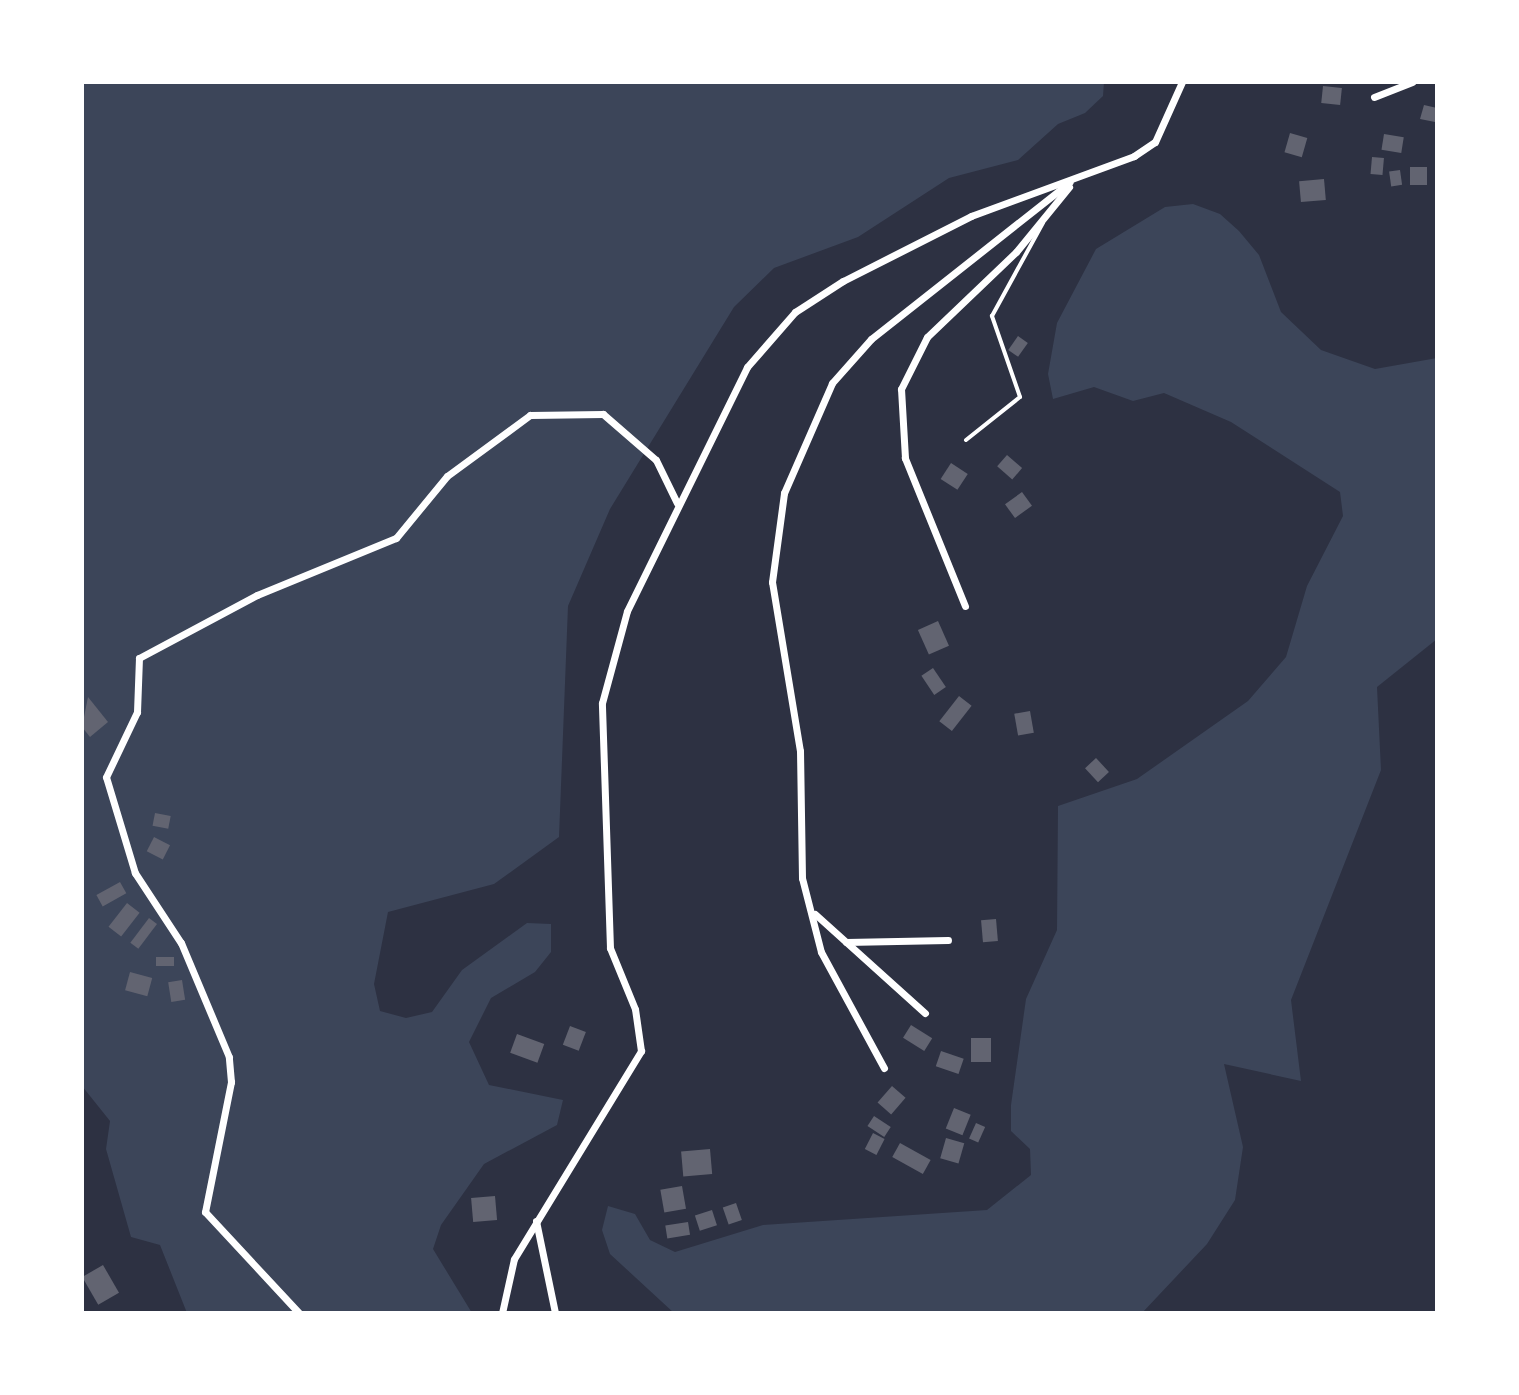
<!DOCTYPE html>
<html>
<head>
<meta charset="utf-8">
<style>
  body { margin:0 }
  #map { position:relative; width:1519px; height:1395px; overflow:hidden; background:#2d3142; font-family:Inter,sans-serif }
  div>[style] { position:absolute }
  .green>* { inset:0; background:#3c4559 }
  .building>* { inset:0; background:#626471; transform-origin:0 0 }
  .service>* { height:4px; margin:-2px; padding:0 2px; transform-origin:2px; border-radius:2px; background:#fff }
  .minor>* { height:7px; margin:-3.5px; padding:0 3.5px; transform-origin:3.5px; border-radius:3.5px; background:#fff }
  span { translate:-50% -50%; white-space:nowrap; text-align:center; line-height:1.15; -webkit-text-stroke:6px #fff; paint-order:stroke }
  .frame { position:absolute; inset:0; border:84px solid #fff; pointer-events:none }
</style>
</head>
<body>
<div id="map">
  <div class="green">
    <i style="clip-path:polygon(82px 82px,1104px 82px,1103px 96px,1085px 113px,1058px 124px,1018px 160px,949px 178px,858px 237px,774px 268px,734px 307px,610px 509px,568px 606px,559px 837px,494px 884px,388px 912px,374px 984px,380px 1011px,406px 1018px,432px 1012px,462px 970px,527px 923px,551px 924px,551px 952px,535px 972px,491px 998px,469px 1042px,489px 1085px,563px 1100px,557px 1125px,484px 1164px,441px 1225px,433px 1249px,472px 1313px,187px 1313px,160px 1245px,131px 1237px,106px 1149px,110px 1121px,82px 1086px)"></i>
    <i style="clip-path:polygon(1193px 204px,1220px 214px,1239px 231px,1259px 255px,1281px 312px,1321px 350px,1375px 369px,1437px 358px,1437px 639px,1377px 687px,1381px 770px,1291px 1000px,1301px 1081px,1224px 1064px,1243px 1147px,1235px 1200px,1207px 1244px,1142px 1313px,674px 1313px,610px 1254px,602px 1230px,608px 1206px,635px 1214px,650px 1240px,675px 1252px,763px 1225px,987px 1210px,1031px 1175px,1030px 1149px,1011px 1131px,1011px 1105px,1026px 999px,1057px 930px,1058px 806px,1137px 779px,1248px 701px,1286px 657px,1307px 586px,1343px 516px,1340px 492px,1231px 422px,1164px 393px,1133px 401px,1094px 387px,1053px 399px,1048px 374px,1057px 323px,1096px 249px,1165px 207px)"></i>
  </div>
  <div class="building">
    <i style="left:1323px;top:86px;width:19px;height:17px;rotate:6deg"></i>
    <i style="clip-path:polygon(1424px 105px,1437px 108px,1435px 122px,1420px 119px)"></i>
    <i style="left:1290px;top:133px;width:18px;height:20px;rotate:16deg"></i>
    <i style="left:1384px;top:134px;width:20px;height:16px;rotate:9deg"></i>
    <i style="left:1372px;top:157px;width:12px;height:17px;rotate:5deg"></i>
    <i style="left:1427px;top:167px;width:18px;height:17px;rotate:90deg"></i>
    <i style="left:1400px;top:170px;width:15px;height:11px;rotate:82deg"></i>
    <i style="left:1324px;top:179px;width:21px;height:25px;rotate:85deg"></i>
    <i style="left:1018px;top:336px;width:12px;height:17px;rotate:35deg"></i>
    <i style="left:1007px;top:455px;width:20px;height:15px;rotate:41deg"></i>
    <i style="left:951px;top:463px;width:20px;height:19px;rotate:33deg"></i>
    <i style="left:1022px;top:492px;width:17px;height:21px;rotate:54deg"></i>
    <i style="left:938px;top:621px;width:27px;height:22px;rotate:66deg"></i>
    <i style="left:933px;top:668px;width:23px;height:14px;rotate:56deg"></i>
    <i style="left:959px;top:696px;width:16px;height:32px;rotate:38deg"></i>
    <i style="clip-path:polygon(88px 697px,108px 722px,90px 737px,82px 727px)"></i>
    <i style="left:1030px;top:711px;width:22px;height:16px;rotate:80deg"></i>
    <i style="left:1096px;top:758px;width:19px;height:15px;rotate:47deg"></i>
    <i style="left:155px;top:813px;width:16px;height:13px;rotate:11deg"></i>
    <i style="left:154px;top:837px;width:18px;height:16px;rotate:27deg"></i>
    <i style="left:120px;top:882px;width:13px;height:27px;rotate:61deg"></i>
    <i style="left:127px;top:903px;width:16px;height:30px;rotate:38deg"></i>
    <i style="left:149px;top:918px;width:10px;height:31px;rotate:37deg"></i>
    <i style="left:996px;top:919px;width:22px;height:15px;rotate:85deg"></i>
    <i style="left:174px;top:957px;width:9px;height:18px;rotate:90deg"></i>
    <i style="left:130px;top:972px;width:23px;height:19px;rotate:15deg"></i>
    <i style="left:182px;top:980px;width:20px;height:14px;rotate:81deg"></i>
    <i style="left:911px;top:1025px;width:25px;height:15px;rotate:32deg"></i>
    <i style="left:570px;top:1026px;width:17px;height:20px;rotate:21deg"></i>
    <i style="left:517px;top:1034px;width:29px;height:20px;rotate:20deg"></i>
    <i style="left:971px;top:1038px;width:20px;height:24px"></i>
    <i style="left:941px;top:1051px;width:24px;height:16px;rotate:19deg"></i>
    <i style="left:892px;top:1086px;width:18px;height:22px;rotate:41deg"></i>
    <i style="left:954px;top:1108px;width:18px;height:22px;rotate:22deg"></i>
    <i style="left:874px;top:1116px;width:20px;height:12px;rotate:33deg"></i>
    <i style="left:976px;top:1123px;width:10px;height:17px;rotate:24deg"></i>
    <i style="left:873px;top:1133px;width:13px;height:18px;rotate:27deg"></i>
    <i style="left:946px;top:1138px;width:19px;height:21px;rotate:16deg"></i>
    <i style="left:900px;top:1143px;width:35px;height:16px;rotate:29deg"></i>
    <i style="left:710px;top:1149px;width:25px;height:29px;rotate:85deg"></i>
    <i style="left:682px;top:1186px;width:23px;height:22px;rotate:80deg"></i>
    <i style="left:495px;top:1196px;width:24px;height:24px;rotate:85deg"></i>
    <i style="left:736px;top:1203px;width:18px;height:14px;rotate:71deg"></i>
    <i style="left:712px;top:1210px;width:16px;height:18px;rotate:72deg"></i>
    <i style="left:688px;top:1222px;width:13px;height:23px;rotate:81deg"></i>
    <i style="left:103px;top:1265px;width:32px;height:24px;rotate:60deg"></i>
  </div>
  <div class="service">
    <i style="left:966px;top:440px;width:69px;rotate:-38.5deg"></i>
    <i style="left:1020px;top:397px;width:86px;rotate:-109.1deg"></i>
    <i style="left:992px;top:316px;width:106px;rotate:-61.3deg"></i>
  </div>
  <div class="minor">
    <i style="left:1374px;top:97px;width:41px;rotate:-21.5deg"></i>
    <i style="left:965px;top:606px;width:160px;rotate:-112.1deg"></i>
    <i style="left:905px;top:458px;width:69px;rotate:-93.3deg"></i>
    <i style="left:901px;top:389px;width:58px;rotate:-63.4deg"></i>
    <i style="left:927px;top:337px;width:123px;rotate:-43.7deg"></i>
    <i style="left:1016px;top:252px;width:84px;rotate:-50.8deg"></i>
    <i style="left:815px;top:914px;width:148px;rotate:42deg"></i>
    <i style="left:846px;top:942px;width:102px;rotate:-1.1deg"></i>
    <i style="left:884px;top:1068px;width:132px;rotate:-118.5deg"></i>
    <i style="left:821px;top:952px;width:76px;rotate:-104.4deg"></i>
    <i style="left:802px;top:878px;width:127px;rotate:-90.9deg"></i>
    <i style="left:800px;top:751px;width:171px;rotate:-99.4deg"></i>
    <i style="left:772px;top:582px;width:90px;rotate:-82.3deg"></i>
    <i style="left:784px;top:493px;width:120px;rotate:-66.4deg"></i>
    <i style="left:832px;top:383px;width:59px;rotate:-48.4deg"></i>
    <i style="left:871px;top:339px;width:253px;rotate:-38.3deg"></i>
    <i style="left:536px;top:1221px;width:94px;rotate:78.3deg"></i>
    <i style="left:299px;top:1313px;width:138px;rotate:-132.9deg"></i>
    <i style="left:205px;top:1212px;width:133px;rotate:-78.7deg"></i>
    <i style="left:231px;top:1082px;width:25px;rotate:-95deg"></i>
    <i style="left:229px;top:1057px;width:124px;rotate:-112.8deg"></i>
    <i style="left:181px;top:943px;width:84px;rotate:-123.3deg"></i>
    <i style="left:135px;top:873px;width:100px;rotate:-106.8deg"></i>
    <i style="left:106px;top:777px;width:72px;rotate:-64.5deg"></i>
    <i style="left:137px;top:712px;width:54px;rotate:-87.9deg"></i>
    <i style="left:139px;top:658px;width:134px;rotate:-28.1deg"></i>
    <i style="left:257px;top:595px;width:150px;rotate:-22.3deg"></i>
    <i style="left:396px;top:538px;width:80px;rotate:-50.6deg"></i>
    <i style="left:447px;top:476px;width:103px;rotate:-36.3deg"></i>
    <i style="left:530px;top:415px;width:73px;rotate:-0.8deg"></i>
    <i style="left:603px;top:414px;width:70px;rotate:41deg"></i>
    <i style="left:656px;top:460px;width:48px;rotate:64deg"></i>
    <i style="left:502px;top:1313px;width:55px;rotate:-77.5deg"></i>
    <i style="left:514px;top:1259px;width:244px;rotate:-58.6deg"></i>
    <i style="left:641px;top:1051px;width:42px;rotate:-98.1deg"></i>
    <i style="left:635px;top:1009px;width:66px;rotate:-112.3deg"></i>
    <i style="left:610px;top:948px;width:245px;rotate:-91.9deg"></i>
    <i style="left:602px;top:703px;width:95px;rotate:-74.8deg"></i>
    <i style="left:627px;top:611px;width:272px;rotate:-63.8deg"></i>
    <i style="left:747px;top:367px;width:73px;rotate:-48.9deg"></i>
    <i style="left:795px;top:312px;width:57px;rotate:-32.9deg"></i>
    <i style="left:843px;top:281px;width:144px;rotate:-26.9deg"></i>
    <i style="left:971px;top:216px;width:174px;rotate:-20.2deg"></i>
    <i style="left:1134px;top:156px;width:25px;rotate:-34deg"></i>
    <i style="left:1155px;top:142px;width:66px;rotate:-65.8deg"></i>
  </div>
  <div class="frame"></div>
</div>
</body>
</html>
